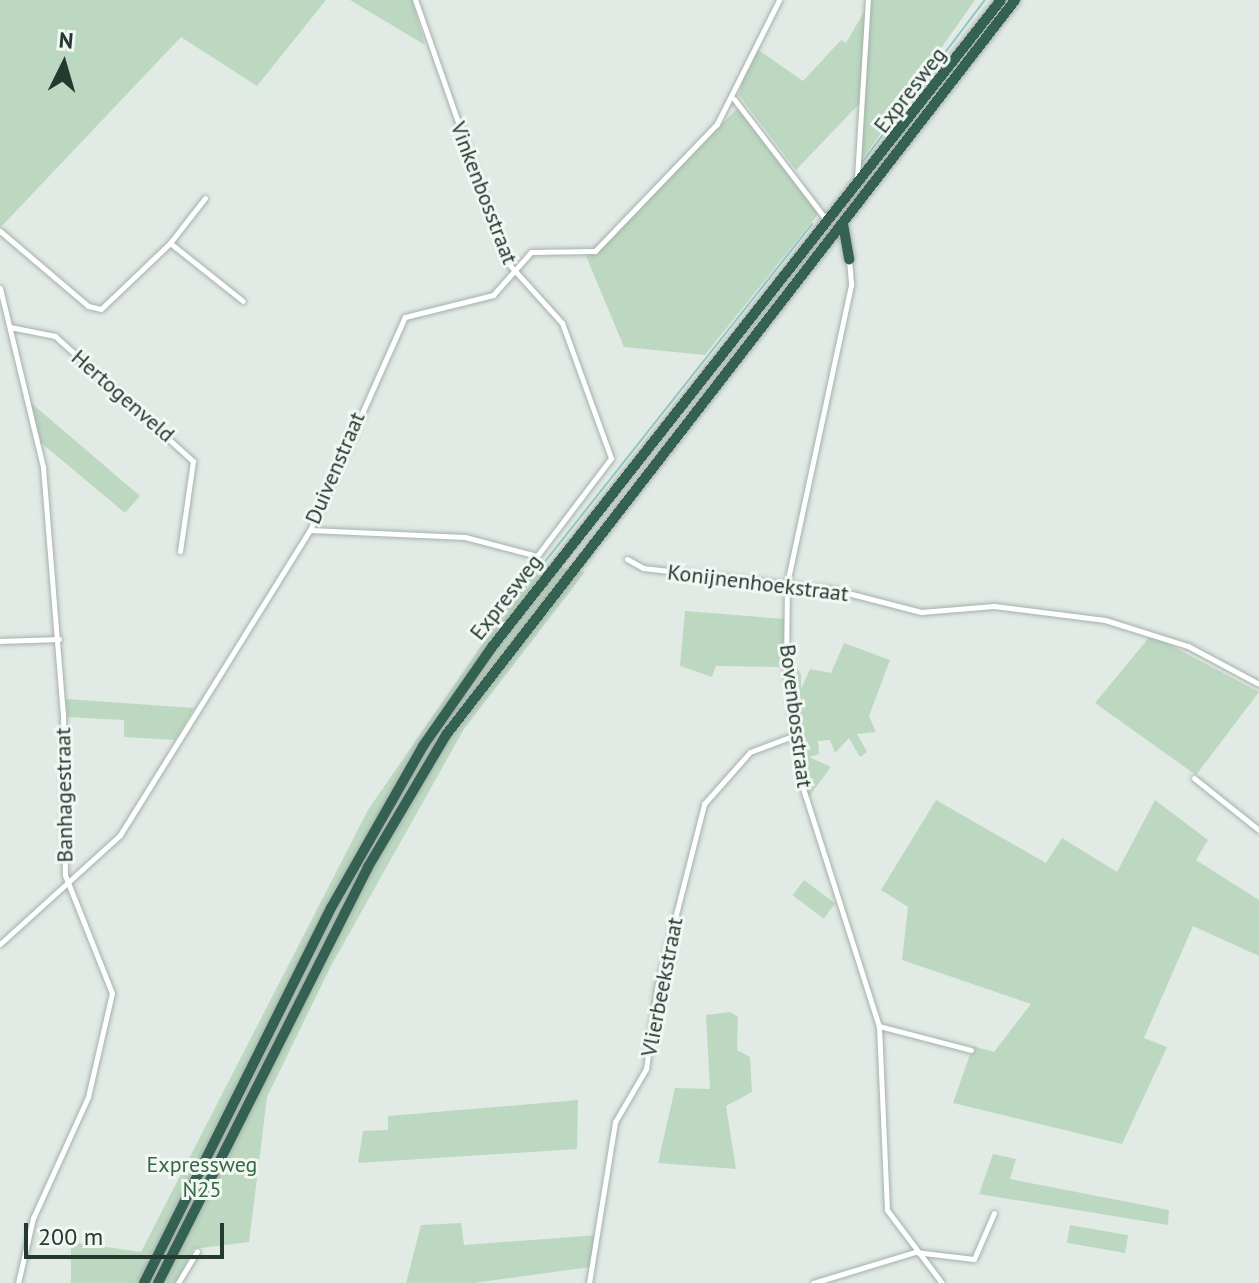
<!DOCTYPE html>
<html>
<head>
<meta charset="utf-8">
<style>
  body { margin:0 }
  #map { position:relative; width:1259px; height:1283px; overflow:hidden; background:#e2eae5; font-family:"PT Sans",sans-serif }
  div>[style] { position:absolute }
  .green>* { inset:0; background:#bdd8c1; transform-origin:0 0 }
  .stream>* { height:2px; margin:-1px; padding:0 1px; transform-origin:1px; border-radius:1px; background:#90c7c8 }
  .roads { filter:drop-shadow(0 0 2px #a5b1ab) drop-shadow(0 0 2px #a5b1ab) }
  .street>* { height:5px; margin:-2.5px; padding:0 2.5px; transform-origin:2.5px; border-radius:2.5px; background:#fff }
  .highway>* { height:10px; margin:-5px; padding:0 5px; transform-origin:5px; border-radius:5px; background:#346152 }
  span { translate:-50% -50%; white-space:nowrap; text-align:center; line-height:1.15; -webkit-text-stroke:6px #f2f7f4; paint-order:stroke }
  .street-label { font-size:22px; color:#243930 }
  .park-label { font-size:22px; color:#336a42 }
  .north { position:absolute; left:24px; top:24px; width:80px; height:80px; -webkit-text-stroke:6px #f2f7f4; paint-order:stroke; rotate:5deg; font-size:22px; font-weight:700; line-height:32px; text-align:center; color:#243930 }
  .north::after { content:''; display:block; margin:auto; width:28px; height:36px; background:#243930; clip-path:polygon(50% 0,100% 100%,50% 72%,0 100%) }
  .scale { position:absolute; left:24px; top:1223px; width:200px; height:36px; box-sizing:border-box; border:4px solid #243930; border-top:0; padding-left:10px; font-size:24px; line-height:28px; white-space:nowrap; color:#243930; -webkit-text-stroke:6px #f2f7f4; paint-order:stroke }
</style>
</head>
<body>
<div id="map">
  <div class="green">
    <i style="clip-path:polygon(0 0,326px 0,257px 86px,181px 37px,0 228px)"></i>
    <i style="clip-path:polygon(350px 0,412px 0,425px 45px)"></i>
    <i style="clip-path:polygon(871px 0,975px 0,860px 163px,860px 103px,796px 170px,739px 95px,748px 60px,754px 47px,803px 81px,841px 40px,846px 43px)"></i>
    <i style="clip-path:polygon(739px 107px,819px 213px,705px 355px,624px 347px,586px 256px)"></i>
    <i style="clip-path:polygon(30px 402px,140px 496px,125px 513px,39px 441px)"></i>
    <i style="clip-path:polygon(538px 563px,585px 572px,464px 729px,331px 966px,267px 1097px,249px 1242px,193px 1249px,176px 1283px,71px 1283px,71px 1242px,141px 1252px,368px 810px)"></i>
    <i style="clip-path:polygon(685px 611px,785px 619px,785px 651px,801px 674px,801px 689px,810px 669px,831px 673px,844px 643px,890px 660px,869px 716px,876px 732px,857px 734px,867px 752px,860px 757px,849px 738px,835px 753px,830px 740px,818px 741px,819px 754px,809px 757px,831px 767px,807px 799px,783px 667px,716px 666px,712px 677px,680px 666px)"></i>
    <i style="clip-path:polygon(1151px 635px,1259px 692px,1196px 775px,1095px 703px)"></i>
    <i style="clip-path:polygon(66px 699px,194px 708px,175px 740px,124px 737px,124px 720px,67px 717px)"></i>
    <i style="clip-path:polygon(936px 800px,1046px 863px,1062px 838px,1117px 872px,1155px 800px,1208px 840px,1196px 860px,1259px 900px,1259px 956px,1193px 926px,1144px 1038px,1167px 1047px,1122px 1144px,953px 1103px,973px 1046px,994px 1052px,1031px 1004px,902px 960px,908px 907px,881px 890px)"></i>
    <i style="left:804px;top:880px;width:39px;height:19px;rotate:37deg"></i>
    <i style="clip-path:polygon(730px 1012px,738px 1017px,737px 1050px,750px 1057px,752px 1092px,726px 1106px,736px 1169px,658px 1163px,675px 1088px,710px 1089px,706px 1015px)"></i>
    <i style="clip-path:polygon(578px 1100px,577px 1149px,358px 1163px,363px 1131px,388px 1130px,388px 1116px)"></i>
    <i style="clip-path:polygon(993px 1154px,1016px 1159px,1010px 1179px,1169px 1210px,1168px 1225px,979px 1194px)"></i>
    <i style="clip-path:polygon(461px 1223px,464px 1245px,598px 1235px,591px 1267px,473px 1283px,406px 1283px,421px 1225px)"></i>
    <i style="left:1070px;top:1225px;width:59px;height:18px;rotate:10deg"></i>
  </div>
  <div class="stream">
    <i style="left:860px;top:165px;width:207px;rotate:-52.9deg"></i>
    <i style="left:487px;top:635px;width:524px;rotate:-51.66deg"></i>
  </div>
  <div class="roads">
    <div class="street">
      <i style="left:734px;top:99px;width:150px;rotate:52.6deg"></i>
      <i style="left:857px;top:178px;width:178px;rotate:-86.5deg"></i>
      <i style="left:0;top:231px;width:116px;rotate:40.4deg"></i>
      <i style="left:88px;top:306px;width:13px;rotate:13deg"></i>
      <i style="left:101px;top:309px;width:95px;rotate:-43.7deg"></i>
      <i style="left:170px;top:243px;width:57px;rotate:-52.1deg"></i>
      <i style="left:170px;top:243px;width:93px;rotate:38.5deg"></i>
      <i style="left:849px;top:260px;width:25px;rotate:85deg"></i>
      <i style="left:851px;top:285px;width:306px;rotate:102.1deg"></i>
      <i style="left:787px;top:584px;width:81px;rotate:90.7deg"></i>
      <i style="left:786px;top:665px;width:118px;rotate:82.7deg"></i>
      <i style="left:801px;top:782px;width:256px;rotate:72.3deg"></i>
      <i style="left:879px;top:1026px;width:184px;rotate:87.5deg"></i>
      <i style="left:887px;top:1210px;width:91px;rotate:53deg"></i>
      <i style="left:0;top:288px;width:184px;rotate:76.5deg"></i>
      <i style="left:43px;top:467px;width:247px;rotate:85.4deg"></i>
      <i style="left:63px;top:713px;width:162px;rotate:89.3deg"></i>
      <i style="left:65px;top:875px;width:127px;rotate:68.3deg"></i>
      <i style="left:112px;top:993px;width:107px;rotate:103deg"></i>
      <i style="left:88px;top:1097px;width:133px;rotate:114.4deg"></i>
      <i style="left:33px;top:1218px;width:67px;rotate:103deg"></i>
      <i style="left:10px;top:327px;width:46px;rotate:11.3deg"></i>
      <i style="left:55px;top:336px;width:186px;rotate:42.2deg"></i>
      <i style="left:193px;top:461px;width:91px;rotate:98.2deg"></i>
      <i style="left:310px;top:530px;width:155px;rotate:2.6deg"></i>
      <i style="left:465px;top:537px;width:74px;rotate:14.8deg"></i>
      <i style="left:537px;top:556px;width:123px;rotate:-52.9deg"></i>
      <i style="left:611px;top:458px;width:144px;rotate:-109.9deg"></i>
      <i style="left:562px;top:323px;width:82px;rotate:-132deg"></i>
      <i style="left:507px;top:262px;width:278px;rotate:-109.3deg"></i>
      <i style="left:627px;top:559px;width:18px;rotate:29deg"></i>
      <i style="left:643px;top:568px;width:194px;rotate:6.5deg"></i>
      <i style="left:836px;top:590px;width:88px;rotate:14.5deg"></i>
      <i style="left:921px;top:612px;width:73px;rotate:-4.7deg"></i>
      <i style="left:994px;top:606px;width:112px;rotate:7.2deg"></i>
      <i style="left:1105px;top:620px;width:87px;rotate:17.4deg"></i>
      <i style="left:1188px;top:646px;width:81px;rotate:28.2deg"></i>
      <i style="left:0;top:641px;width:59px;rotate:-1.9deg"></i>
      <i style="left:1194px;top:778px;width:83px;rotate:38.7deg"></i>
      <i style="left:0;top:944px;width:162px;rotate:-42.2deg"></i>
      <i style="left:120px;top:835px;width:359px;rotate:-58.1deg"></i>
      <i style="left:310px;top:530px;width:233px;rotate:-66deg"></i>
      <i style="left:405px;top:317px;width:91px;rotate:-14deg"></i>
      <i style="left:493px;top:295px;width:57px;rotate:-48.5deg"></i>
      <i style="left:531px;top:252px;width:64px;rotate:-0.9deg"></i>
      <i style="left:595px;top:251px;width:176px;rotate:-46.2deg"></i>
      <i style="left:717px;top:124px;width:139px;rotate:-63.4deg"></i>
      <i style="left:879px;top:1026px;width:95px;rotate:14.6deg"></i>
      <i style="left:178px;top:1283px;width:37px;rotate:-59deg"></i>
      <i style="left:589px;top:1283px;width:163px;rotate:-80.8deg"></i>
      <i style="left:615px;top:1122px;width:61px;rotate:-59.7deg"></i>
      <i style="left:646px;top:1069px;width:81px;rotate:-82.2deg"></i>
      <i style="left:657px;top:989px;width:191px;rotate:-75.7deg"></i>
      <i style="left:704px;top:804px;width:69px;rotate:-48.5deg"></i>
      <i style="left:750px;top:752px;width:51px;rotate:-20.6deg"></i>
      <i style="left:813px;top:1283px;width:107px;rotate:-16.9deg"></i>
      <i style="left:915px;top:1252px;width:59px;rotate:6.8deg"></i>
      <i style="left:974px;top:1259px;width:50px;rotate:-66.5deg"></i>
    </div>
    <div class="highway">
      <i style="left:843px;top:224px;width:36px;rotate:80deg"></i>
      <i style="left:144px;top:1283px;width:419px;rotate:-63.5deg"></i>
      <i style="left:331px;top:908px;width:186px;rotate:-60.4deg"></i>
      <i style="left:423px;top:746px;width:121px;rotate:-55.1deg"></i>
      <i style="left:492px;top:647px;width:823px;rotate:-51.81deg"></i>
      <i style="left:158px;top:1283px;width:466px;rotate:-63.2deg"></i>
      <i style="left:368px;top:867px;width:153px;rotate:-59.4deg"></i>
      <i style="left:446px;top:735px;width:930px;rotate:-52.25deg"></i>
    </div>
  </div>
  <div class="street-label">
    <span style="left:910px;top:90px;rotate:-52deg">Expresweg</span>
    <span style="left:484px;top:193px;rotate:69deg">Vinkenbosstraat</span>
    <span style="left:123px;top:396px;rotate:41deg">Hertogenveld</span>
    <span style="left:335px;top:468px;rotate:-67deg">Duivenstraat</span>
    <span style="left:758px;top:583px;rotate:7deg">Konijnenhoekstraat</span>
    <span style="left:506px;top:597px;rotate:-52deg">Expresweg</span>
    <span style="left:796px;top:716px;rotate:83deg">Bovenbosstraat</span>
    <span style="left:64px;top:795px;rotate:-91deg">Banhagestraat</span>
    <span style="left:662px;top:987px;rotate:-79deg">Vlierbeekstraat</span>
  </div>
  <div class="park-label">
    <span style="left:202px;top:1177px">Expressweg<br>N25</span>
  </div>
  <div class="north">N</div>
  <div class="scale">200 m</div>
</div>
</body>
</html>
